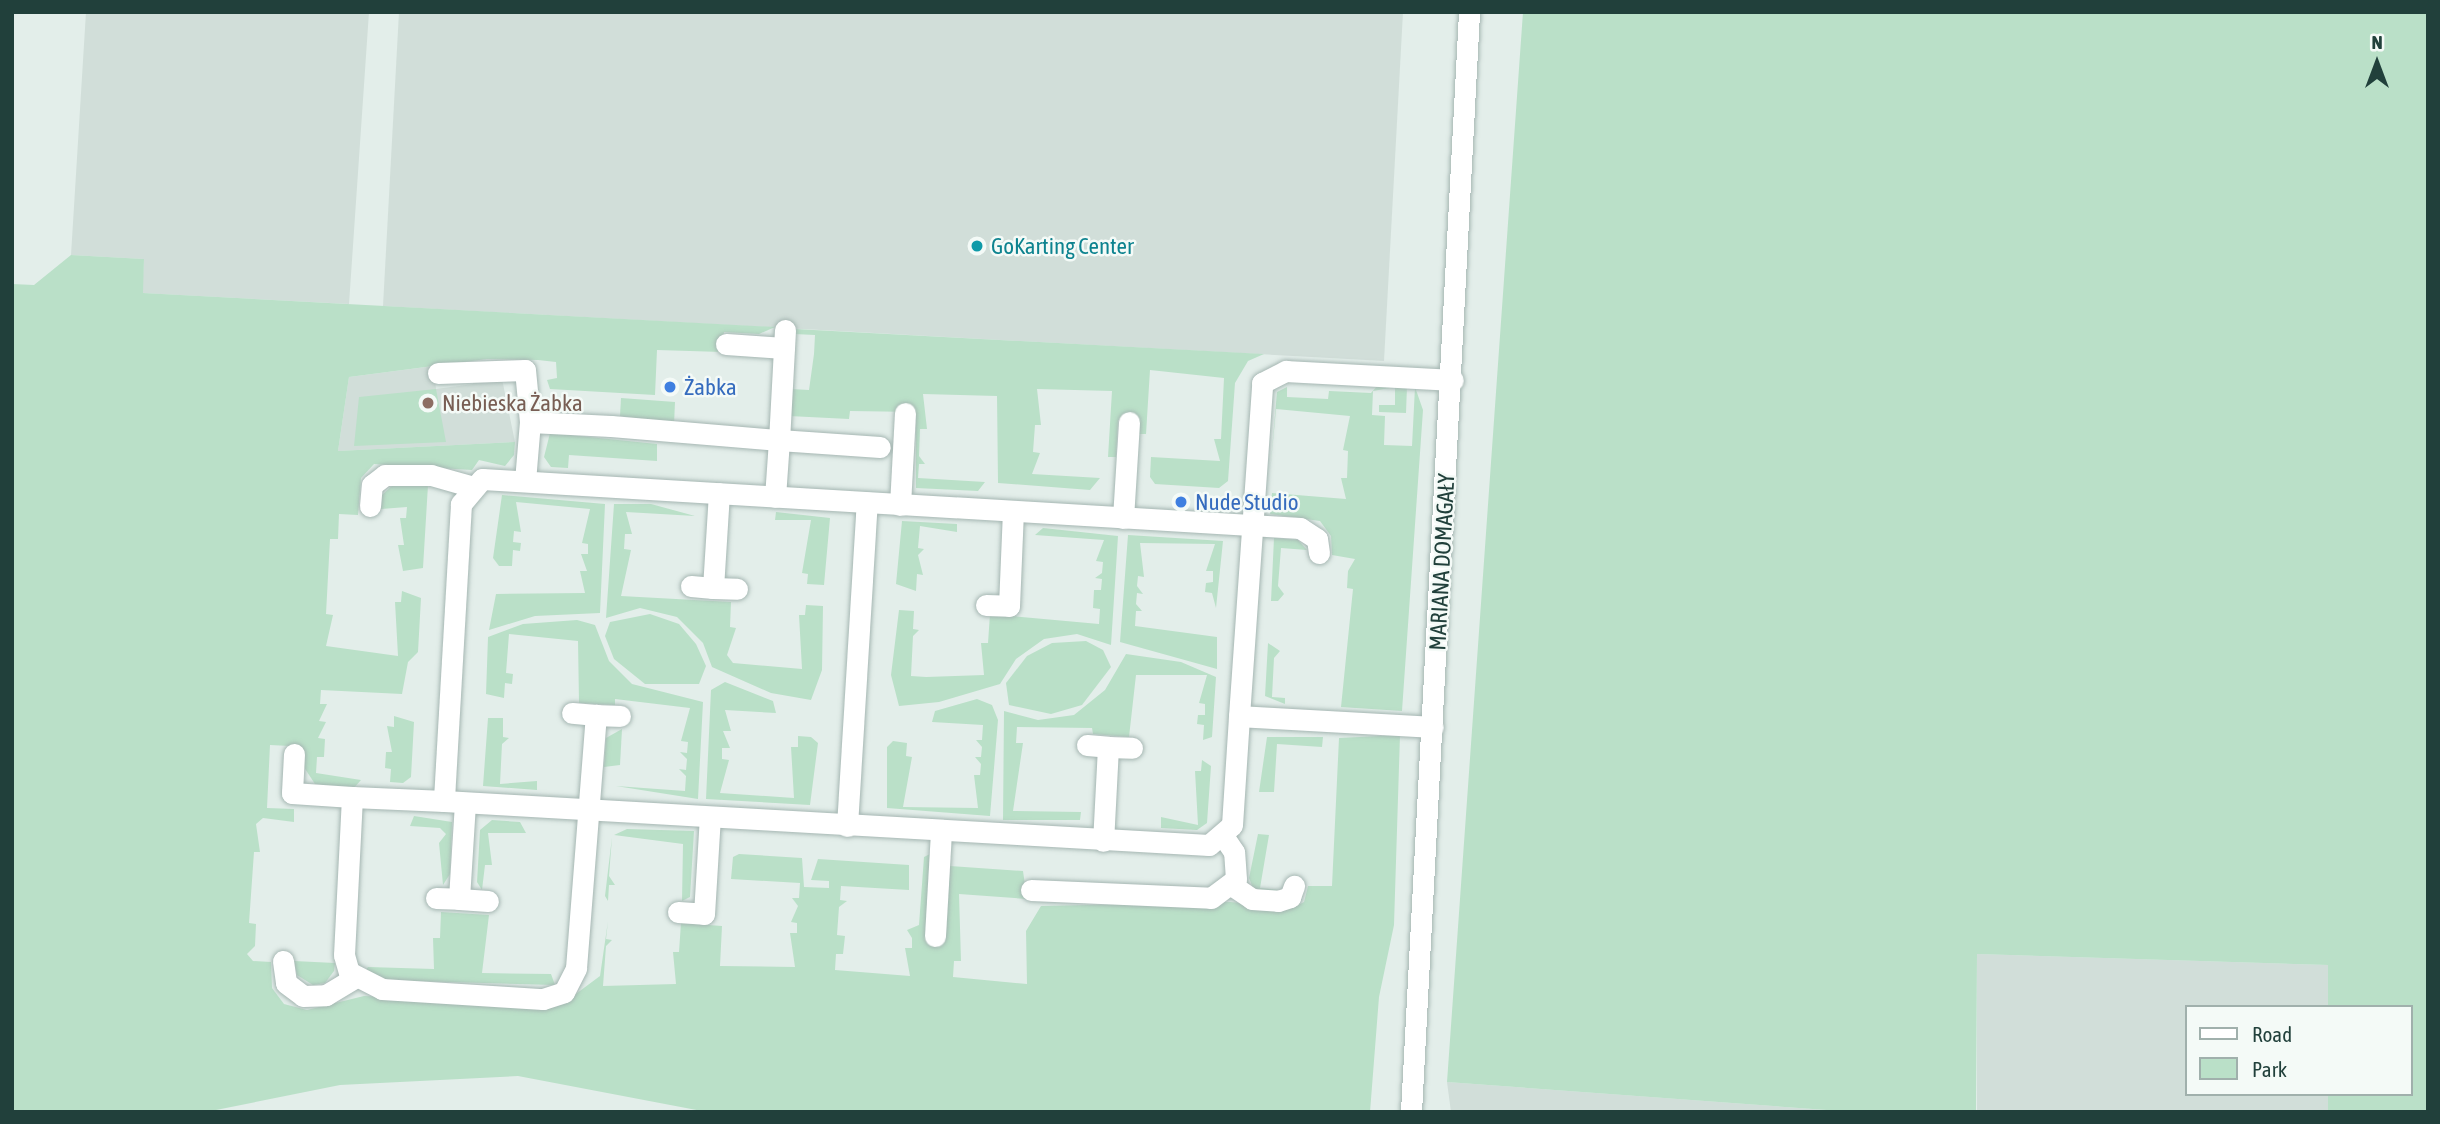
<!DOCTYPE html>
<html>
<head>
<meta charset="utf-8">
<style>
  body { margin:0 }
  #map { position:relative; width:2440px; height:1124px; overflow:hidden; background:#e3eeea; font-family:"Asap Condensed",sans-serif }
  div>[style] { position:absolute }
  .built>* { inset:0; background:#d1ded9 }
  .green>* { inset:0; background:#bae0c8 }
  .roads { filter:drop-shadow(0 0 2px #a5b6b2) drop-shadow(0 0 2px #a5b6b2) }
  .minor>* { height:21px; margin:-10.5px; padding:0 10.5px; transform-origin:10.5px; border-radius:10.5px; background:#fff }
  .dots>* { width:19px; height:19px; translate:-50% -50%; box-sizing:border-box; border:4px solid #f4faf7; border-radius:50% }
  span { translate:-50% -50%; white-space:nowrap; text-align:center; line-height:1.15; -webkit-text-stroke:5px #f4faf7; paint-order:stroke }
  .culture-label { font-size:23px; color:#0d838f }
  .left { translate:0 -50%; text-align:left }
  .shop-label { font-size:23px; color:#366cbe }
  .education-label { font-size:23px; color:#785e54 }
  .street-label { font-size:23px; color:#21403b }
  .frame { position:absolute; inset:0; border:14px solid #21403b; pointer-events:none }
  .legend { position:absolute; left:2185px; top:1005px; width:228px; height:91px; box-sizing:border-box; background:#f4faf7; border:2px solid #a0b0ac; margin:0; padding:9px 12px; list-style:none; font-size:21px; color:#21403b }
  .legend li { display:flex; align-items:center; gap:14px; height:35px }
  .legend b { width:35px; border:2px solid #a0b0ac }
  .north { position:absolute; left:2342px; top:28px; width:70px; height:70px; -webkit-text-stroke:5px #f4faf7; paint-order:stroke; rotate:0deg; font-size:19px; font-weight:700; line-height:28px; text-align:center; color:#21403b }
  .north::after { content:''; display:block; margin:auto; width:24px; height:32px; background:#21403b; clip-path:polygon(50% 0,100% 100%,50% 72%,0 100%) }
</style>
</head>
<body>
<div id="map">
  <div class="built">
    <i style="clip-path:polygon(86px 12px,369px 12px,349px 304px,142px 293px,144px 259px,71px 255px)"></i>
    <i style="clip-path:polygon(399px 12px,1403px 12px,1384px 361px,383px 306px)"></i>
    <i style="clip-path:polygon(434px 366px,436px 389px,473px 384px,473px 378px,502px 379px,515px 442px,338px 451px,349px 377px)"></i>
    <i style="clip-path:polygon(1977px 954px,2328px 965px,2328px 1007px,2186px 1007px,2186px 1094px,2328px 1094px,2328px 1112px,1977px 1112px)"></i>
    <i style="clip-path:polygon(1447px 1082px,1854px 1112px,1451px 1112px)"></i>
  </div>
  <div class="green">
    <i style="clip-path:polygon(1523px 12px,2428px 12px,2428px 1112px,2328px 1112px,2328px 1094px,2410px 1094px,2410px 1007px,2328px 1007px,2328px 965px,1977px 954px,1976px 1112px,1854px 1112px,1447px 1082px)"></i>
    <i style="clip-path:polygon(71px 255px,144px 259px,143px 293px,775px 327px,759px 334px,724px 332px,722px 352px,657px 350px,655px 395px,550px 389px,547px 380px,557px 378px,556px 362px,538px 360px,487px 359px,349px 377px,338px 451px,515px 442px,514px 455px,505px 466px,479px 460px,472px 470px,374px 464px,361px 478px,358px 515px,339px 514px,338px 539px,330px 539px,326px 614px,333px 615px,326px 646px,398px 656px,395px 602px,401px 602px,402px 591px,421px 598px,418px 652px,408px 662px,402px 694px,321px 690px,320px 704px,327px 704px,319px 721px,326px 722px,318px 738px,325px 739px,324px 757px,317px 757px,316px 773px,361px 780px,353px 789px,315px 784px,290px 746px,270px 745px,267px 808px,294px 809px,294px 822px,263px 818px,256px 824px,260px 852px,254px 852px,249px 923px,256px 924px,255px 946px,247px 954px,253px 961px,271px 962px,272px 988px,284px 1004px,307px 1010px,364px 996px,561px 1005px,600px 976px,608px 921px,606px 939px,612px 940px,606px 946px,603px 986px,676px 984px,673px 952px,679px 952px,681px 923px,722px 926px,720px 966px,795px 967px,790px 933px,797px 933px,797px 923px,791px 922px,798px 906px,792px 898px,799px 898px,800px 883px,731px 879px,733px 857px,739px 854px,802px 858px,804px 887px,829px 888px,829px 881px,811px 880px,818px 859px,909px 865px,909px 890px,841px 886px,840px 900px,847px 901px,839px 907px,837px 935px,845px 936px,843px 954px,836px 954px,835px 970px,910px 976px,905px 948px,912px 948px,912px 938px,907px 930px,919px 925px,924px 857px,930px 854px,945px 937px,950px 866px,1023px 871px,1027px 899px,959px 894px,961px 961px,954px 961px,953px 977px,1027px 984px,1026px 931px,1041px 906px,1230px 902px,1292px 908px,1304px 902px,1308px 886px,1332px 886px,1339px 738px,1400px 735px,1394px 925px,1379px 997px,1370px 1112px,707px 1112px,518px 1076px,340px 1085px,206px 1112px,12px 1112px,12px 284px,34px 285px)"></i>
    <i style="clip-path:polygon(795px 329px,1264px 354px,1248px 361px,1235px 383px,1228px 481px,1219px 488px,1155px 484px,1150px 477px,1151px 457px,1220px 461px,1214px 439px,1221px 439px,1224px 378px,1150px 370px,1146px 434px,1138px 434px,1139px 421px,1118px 420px,1116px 457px,1108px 457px,1112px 391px,1037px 389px,1041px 425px,1035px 425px,1033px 452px,1040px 453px,1032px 474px,1100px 478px,1090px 490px,998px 483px,997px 396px,923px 394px,927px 429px,920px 429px,919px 456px,925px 464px,919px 464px,918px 478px,985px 482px,978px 491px,916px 488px,916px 412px,850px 411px,849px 419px,789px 416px,791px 389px,809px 390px,814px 354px,815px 335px,794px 334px)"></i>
    <i style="clip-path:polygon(1379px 384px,1407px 386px,1406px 413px,1379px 412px,1379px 405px,1395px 405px,1395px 387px,1373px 391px,1372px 415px,1385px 416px,1384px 445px,1412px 446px,1415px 387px,1423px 410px,1402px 711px,1341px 707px,1353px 589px,1347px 588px,1348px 571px,1355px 559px,1332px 555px,1331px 536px,1320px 521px,1270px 514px,1272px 493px,1346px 499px,1341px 478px,1347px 478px,1348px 451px,1343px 450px,1350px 416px,1276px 409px,1270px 473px,1277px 392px,1287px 387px,1287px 397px,1328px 399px,1329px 391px,1371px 393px)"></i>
    <i style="clip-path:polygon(436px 389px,446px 442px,354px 446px,359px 397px)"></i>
    <i style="clip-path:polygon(621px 398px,675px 402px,674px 424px,620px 416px)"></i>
    <i style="clip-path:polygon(550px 433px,657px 444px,657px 461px,569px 455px,568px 468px,551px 467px,544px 457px)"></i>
    <i style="clip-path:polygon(428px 485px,423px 568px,403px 571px,398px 545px,404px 545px,400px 518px,406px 518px,407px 507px,381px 509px,382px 495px,393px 485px)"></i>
    <i style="clip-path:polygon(502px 495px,605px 504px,600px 613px,535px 616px,489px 630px,496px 594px,585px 593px,580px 571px,587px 571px,581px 554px,588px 554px,588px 544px,582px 543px,590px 509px,516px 502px,521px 532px,514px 531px,513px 542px,521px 543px,520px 551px,513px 550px,512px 566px,499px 566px,493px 558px)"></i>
    <i style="clip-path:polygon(614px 504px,651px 504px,695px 516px,626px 512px,632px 534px,625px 534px,624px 549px,631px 550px,621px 596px,731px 602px,730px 627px,736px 628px,727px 655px,733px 663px,802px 669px,799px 615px,805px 615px,806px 605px,823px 606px,822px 670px,811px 700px,771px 693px,712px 667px,703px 643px,677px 617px,640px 608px,606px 618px)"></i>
    <i style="clip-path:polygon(776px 512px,830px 518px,824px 585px,807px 584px,808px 574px,802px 573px,811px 520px,775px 520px)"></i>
    <i style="clip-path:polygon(902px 521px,957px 524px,957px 532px,920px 526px,918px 548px,924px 549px,918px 555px,923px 575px,917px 574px,916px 591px,896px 584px)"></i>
    <i style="clip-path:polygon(1043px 528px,1118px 536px,1111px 645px,1077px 634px,1044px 639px,1016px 659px,1000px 684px,939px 702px,899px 706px,891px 675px,899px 610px,914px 611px,913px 629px,919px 630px,913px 636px,911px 676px,926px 677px,984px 675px,981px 643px,988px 643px,990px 614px,1099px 624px,1100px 609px,1093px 608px,1094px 590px,1101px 590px,1102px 579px,1095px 578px,1102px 573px,1103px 562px,1096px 561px,1104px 540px,1035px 535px)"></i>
    <i style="clip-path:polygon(1128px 535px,1223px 541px,1216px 608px,1212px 593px,1205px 592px,1206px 583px,1213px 582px,1213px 571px,1206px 571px,1215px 544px,1140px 543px,1144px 577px,1138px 576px,1137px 586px,1143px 594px,1137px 593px,1136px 604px,1142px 611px,1136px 611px,1135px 626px,1217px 637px,1217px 669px,1120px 642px)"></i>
    <i style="clip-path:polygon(1274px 538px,1298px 540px,1307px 550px,1281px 548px,1278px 586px,1284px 594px,1278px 601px,1271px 601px)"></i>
    <i style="clip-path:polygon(650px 614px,679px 624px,696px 644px,706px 666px,699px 684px,645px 684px,614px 659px,605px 636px,610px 622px)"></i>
    <i style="clip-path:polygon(577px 620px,595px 625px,609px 661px,632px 684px,703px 702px,698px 799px,616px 786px,685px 791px,686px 776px,679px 769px,686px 770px,687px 759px,680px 752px,687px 753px,688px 742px,681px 741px,690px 708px,615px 699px,615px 705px,579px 703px,578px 641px,509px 634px,506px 673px,513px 674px,512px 684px,505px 683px,504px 698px,486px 694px,488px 637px,523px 624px)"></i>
    <i style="clip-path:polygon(1086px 641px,1103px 650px,1111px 667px,1082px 705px,1051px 714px,1009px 705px,1006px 683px,1027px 656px,1052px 643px)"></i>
    <i style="clip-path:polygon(1268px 643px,1280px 651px,1274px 658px,1272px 697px,1285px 698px,1285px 704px,1265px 696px)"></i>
    <i style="clip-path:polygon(1126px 654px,1181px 662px,1216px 677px,1212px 737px,1203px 740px,1204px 725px,1197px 724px,1198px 715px,1205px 715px,1205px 704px,1199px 703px,1207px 675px,1136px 675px,1129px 737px,1093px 734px,1092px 728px,1017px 727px,1016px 743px,1023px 743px,1013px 811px,1081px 812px,1080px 820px,1003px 820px,1004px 711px,1038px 720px,1074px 715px,1105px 690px)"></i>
    <i style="clip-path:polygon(725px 682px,773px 701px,776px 713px,725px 710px,731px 731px,723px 731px,730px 748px,722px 748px,722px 759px,729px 760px,720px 793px,794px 798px,791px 747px,798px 747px,798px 736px,811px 737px,818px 743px,810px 805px,706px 799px,711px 690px)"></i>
    <i style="clip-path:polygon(977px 699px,992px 705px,998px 720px,990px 816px,887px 808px,887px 747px,893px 741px,907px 743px,906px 756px,912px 757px,903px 807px,978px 808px,974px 775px,980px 775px,981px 764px,975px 757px,981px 757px,982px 747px,976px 740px,982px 740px,983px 725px,932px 722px,935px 711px)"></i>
    <i style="clip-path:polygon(394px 716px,414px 722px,411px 777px,403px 783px,390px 782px,391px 769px,385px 768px,386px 752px,392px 752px,387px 726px,394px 727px)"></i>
    <i style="clip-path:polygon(488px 718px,503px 718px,503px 737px,509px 738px,502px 744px,500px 784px,537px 781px,537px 790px,483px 786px)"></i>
    <i style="clip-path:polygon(622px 729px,620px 765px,604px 767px,606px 738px)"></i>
    <i style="clip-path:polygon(1267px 737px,1323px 737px,1322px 747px,1277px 744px,1274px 792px,1259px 792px)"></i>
    <i style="clip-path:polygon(1202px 760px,1211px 766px,1207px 823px,1197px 830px,1161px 828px,1161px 817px,1198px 825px,1195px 771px,1201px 771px)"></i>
    <i style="clip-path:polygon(414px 816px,452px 822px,450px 874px,443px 885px,439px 843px,446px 834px,440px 828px,410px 826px)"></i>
    <i style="clip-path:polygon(492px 820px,520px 822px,526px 833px,488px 833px,492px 865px,485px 865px,482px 890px,477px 882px,480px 830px)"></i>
    <i style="clip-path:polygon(627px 829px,694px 831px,690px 897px,682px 901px,683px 844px,614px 835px)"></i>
    <i style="clip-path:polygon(1258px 834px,1269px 835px,1260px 888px,1279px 890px,1269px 895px,1253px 888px,1249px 878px)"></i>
    <i style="clip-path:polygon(612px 837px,609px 876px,615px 885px,609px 885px,608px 901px,605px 896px)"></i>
    <i style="clip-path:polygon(441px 912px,489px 915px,482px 973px,551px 974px,555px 985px,380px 980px,363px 973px,368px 967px,434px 969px,433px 938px,440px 938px)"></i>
    <i style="clip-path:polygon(294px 961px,335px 963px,334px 971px,325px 983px,313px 985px,297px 975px)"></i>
  </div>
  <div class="roads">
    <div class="minor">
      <i style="left:785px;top:330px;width:110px;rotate:93.1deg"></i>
      <i style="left:779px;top:440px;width:101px;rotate:4deg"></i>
      <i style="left:726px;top:344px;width:58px;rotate:3.9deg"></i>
      <i style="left:438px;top:373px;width:87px;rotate:-2deg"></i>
      <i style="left:525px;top:370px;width:52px;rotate:84.5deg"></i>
      <i style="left:525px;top:481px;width:59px;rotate:-85.2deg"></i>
      <i style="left:530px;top:422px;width:81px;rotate:2.8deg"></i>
      <i style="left:611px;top:426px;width:169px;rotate:4.8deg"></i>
      <i style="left:779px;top:440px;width:57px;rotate:94deg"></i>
      <i style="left:900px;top:505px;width:92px;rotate:-86.9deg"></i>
      <i style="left:370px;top:506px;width:21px;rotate:-85deg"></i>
      <i style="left:372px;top:485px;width:16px;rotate:-38deg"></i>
      <i style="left:385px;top:475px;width:46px"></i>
      <i style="left:431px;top:475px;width:41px;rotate:15.8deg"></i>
      <i style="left:1123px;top:518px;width:96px;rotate:-86.4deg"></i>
      <i style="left:1319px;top:553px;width:14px;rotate:-98deg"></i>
      <i style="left:1317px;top:539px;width:20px;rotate:-147deg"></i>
      <i style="left:1300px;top:528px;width:819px;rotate:-176.57deg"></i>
      <i style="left:482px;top:479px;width:33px;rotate:130deg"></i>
      <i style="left:461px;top:504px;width:297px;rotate:93.3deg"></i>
      <i style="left:444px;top:801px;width:766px;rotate:3.29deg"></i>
      <i style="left:1209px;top:845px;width:30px;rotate:-41deg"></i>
      <i style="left:1232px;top:825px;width:109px;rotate:-86.3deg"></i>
      <i style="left:1239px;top:716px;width:194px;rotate:3.2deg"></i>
      <i style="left:691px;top:586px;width:22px;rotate:5deg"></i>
      <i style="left:713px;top:588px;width:95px;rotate:-86.4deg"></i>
      <i style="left:713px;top:588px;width:24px;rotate:2deg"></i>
      <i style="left:986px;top:605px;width:23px;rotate:2deg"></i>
      <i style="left:1009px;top:606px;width:95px;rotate:-87.6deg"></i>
      <i style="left:596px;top:715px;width:24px;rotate:2deg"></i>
      <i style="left:1239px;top:716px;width:334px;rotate:-86deg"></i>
      <i style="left:1262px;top:383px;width:27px;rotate:-27deg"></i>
      <i style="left:1286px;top:371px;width:167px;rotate:3.1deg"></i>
      <i style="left:1087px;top:745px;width:21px;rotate:5deg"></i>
      <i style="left:1108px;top:747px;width:94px;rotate:93deg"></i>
      <i style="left:1108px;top:747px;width:24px;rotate:2deg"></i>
      <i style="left:294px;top:754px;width:39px;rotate:93deg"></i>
      <i style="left:292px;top:793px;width:60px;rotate:3.8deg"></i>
      <i style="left:444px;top:801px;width:92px;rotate:-177.5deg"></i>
      <i style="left:352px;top:797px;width:158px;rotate:92.9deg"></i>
      <i style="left:344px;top:955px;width:18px;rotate:74deg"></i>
      <i style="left:349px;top:972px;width:37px;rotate:27deg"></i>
      <i style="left:382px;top:989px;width:161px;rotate:3.6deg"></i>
      <i style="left:543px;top:999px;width:22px;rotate:-18deg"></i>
      <i style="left:564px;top:992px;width:27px;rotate:-63deg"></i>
      <i style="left:576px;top:968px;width:254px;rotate:-85.5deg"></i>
      <i style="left:596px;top:715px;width:24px;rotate:-175deg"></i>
      <i style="left:465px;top:803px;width:96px;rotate:93.6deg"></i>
      <i style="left:459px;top:899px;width:29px;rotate:4deg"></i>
      <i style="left:847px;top:826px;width:324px;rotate:-86.5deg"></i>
      <i style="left:1233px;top:886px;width:23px;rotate:34deg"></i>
      <i style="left:1252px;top:899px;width:26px;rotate:4deg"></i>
      <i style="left:1278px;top:901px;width:13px;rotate:-18deg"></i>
      <i style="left:1290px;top:897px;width:12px;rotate:-70deg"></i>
      <i style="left:1031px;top:890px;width:180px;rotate:2.5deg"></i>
      <i style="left:1211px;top:898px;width:31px;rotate:-37deg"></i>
      <i style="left:1236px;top:879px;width:27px;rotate:-94deg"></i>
      <i style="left:1234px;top:852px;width:18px;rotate:-124deg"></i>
      <i style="left:436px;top:898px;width:23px;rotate:2deg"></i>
      <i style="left:678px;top:912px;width:26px;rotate:4deg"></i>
      <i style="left:704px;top:914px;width:97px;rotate:-86.5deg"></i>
      <i style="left:935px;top:936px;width:105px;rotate:-86.7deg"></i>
      <i style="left:283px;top:961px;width:22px;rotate:82deg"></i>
      <i style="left:286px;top:983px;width:21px;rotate:37deg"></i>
      <i style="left:303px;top:996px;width:23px;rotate:-2deg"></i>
      <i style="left:326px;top:995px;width:33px;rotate:-31deg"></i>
      <i style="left:1411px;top:1112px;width:1102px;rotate:-86.98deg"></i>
    </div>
  </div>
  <div class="dots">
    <i style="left:977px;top:246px;background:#0f9aa8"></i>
    <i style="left:670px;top:387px;background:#3f7fe0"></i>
    <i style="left:428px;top:403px;background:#8d6e63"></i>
    <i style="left:1181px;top:502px;background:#3f7fe0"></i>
  </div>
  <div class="culture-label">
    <span class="left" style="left:991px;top:246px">GoKarting Center</span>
  </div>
  <div class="shop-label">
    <span class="left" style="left:684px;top:387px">Żabka</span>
    <span class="left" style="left:1195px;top:502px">Nude Studio</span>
  </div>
  <div class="education-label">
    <span class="left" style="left:442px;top:403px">Niebieska Żabka</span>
  </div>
  <div class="street-label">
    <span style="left:1442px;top:562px;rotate:-87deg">MARIANA DOMAGAŁY</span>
  </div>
  <div class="frame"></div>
  <ul class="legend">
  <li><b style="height:9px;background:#fff"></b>Road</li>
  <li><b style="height:19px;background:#bae0c8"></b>Park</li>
  </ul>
  <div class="north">N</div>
</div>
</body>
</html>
